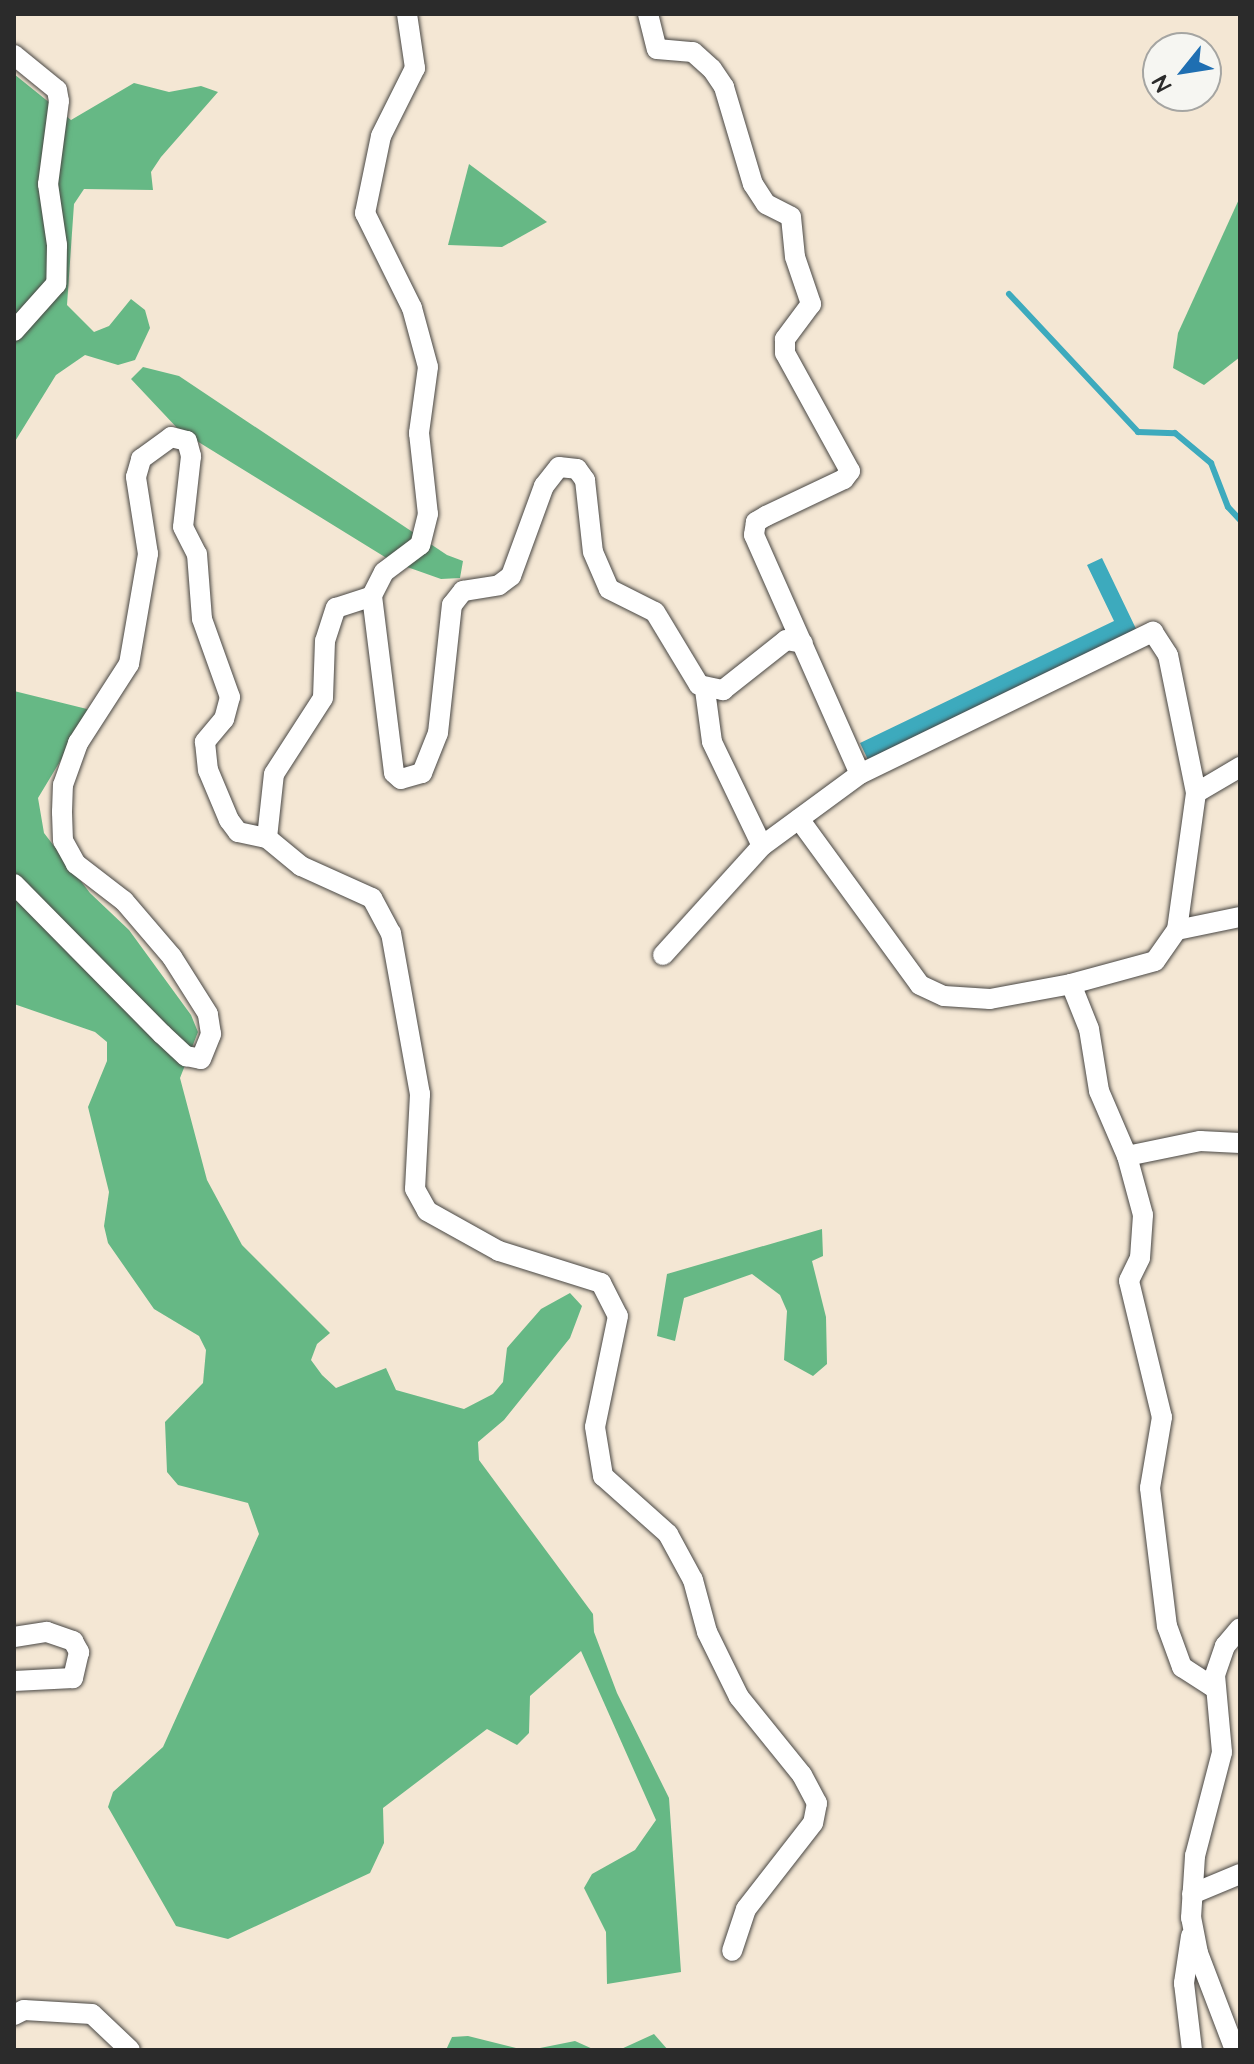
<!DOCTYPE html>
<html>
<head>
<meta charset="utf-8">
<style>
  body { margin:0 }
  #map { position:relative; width:1254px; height:2064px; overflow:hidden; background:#f4e7d4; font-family:"Architects Daughter",sans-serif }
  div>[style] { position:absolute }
  .forest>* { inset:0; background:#66b885 }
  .water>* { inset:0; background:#3daabd }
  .stream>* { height:6px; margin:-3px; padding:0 3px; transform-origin:3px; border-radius:3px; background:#3daabd }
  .roads { filter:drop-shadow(0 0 2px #494744) drop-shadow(0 0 2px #494744) }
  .minor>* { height:20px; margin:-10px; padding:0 10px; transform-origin:10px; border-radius:10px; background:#fff }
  span { translate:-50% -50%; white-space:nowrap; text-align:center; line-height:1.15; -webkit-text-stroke:6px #f6f6f2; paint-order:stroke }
  .frame { position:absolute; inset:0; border:16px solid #2b2b2b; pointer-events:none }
  .north { position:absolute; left:1142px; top:32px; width:80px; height:80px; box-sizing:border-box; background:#f6f6f2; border:2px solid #a5a5a2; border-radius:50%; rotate:240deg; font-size:22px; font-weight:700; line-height:32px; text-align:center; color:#2b2b2b }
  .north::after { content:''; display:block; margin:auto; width:28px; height:36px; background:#1f6fb2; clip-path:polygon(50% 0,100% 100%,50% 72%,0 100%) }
</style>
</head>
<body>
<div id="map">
  <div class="forest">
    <i style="clip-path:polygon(14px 74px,71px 120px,134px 83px,169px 92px,201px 86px,218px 92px,161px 157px,151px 172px,153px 190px,84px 189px,74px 204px,67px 305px,94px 332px,109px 326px,131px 299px,145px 310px,150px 328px,135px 360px,118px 365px,85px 355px,56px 375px,14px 443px)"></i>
    <i style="clip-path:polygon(469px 164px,547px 222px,502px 247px,448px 245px)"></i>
    <i style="clip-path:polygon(1240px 197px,1240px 357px,1204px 385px,1173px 368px,1178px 333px)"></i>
    <i style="clip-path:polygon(143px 367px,179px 376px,447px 555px,463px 561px,460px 578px,441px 579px,393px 562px,179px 430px,131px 379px)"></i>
    <i style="clip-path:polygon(14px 691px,91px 710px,38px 798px,44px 833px,90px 893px,129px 930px,191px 1015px,198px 1032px,180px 1078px,207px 1180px,242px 1245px,330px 1333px,317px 1344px,311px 1360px,322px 1375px,336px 1388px,386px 1368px,396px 1390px,464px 1409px,493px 1394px,503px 1382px,507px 1348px,541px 1309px,570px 1293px,582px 1306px,570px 1338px,504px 1420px,478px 1442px,479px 1460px,593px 1614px,594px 1632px,617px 1693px,669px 1798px,681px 1972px,607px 1984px,606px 1932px,584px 1888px,592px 1874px,635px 1850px,656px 1820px,581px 1651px,530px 1696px,529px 1733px,517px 1745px,487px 1729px,383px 1808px,384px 1843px,370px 1873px,228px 1939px,176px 1926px,108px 1807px,113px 1792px,163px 1747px,259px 1534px,248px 1503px,178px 1485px,167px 1472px,165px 1422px,203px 1383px,206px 1350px,199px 1336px,154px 1309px,108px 1243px,104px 1226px,109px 1192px,88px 1107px,107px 1061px,107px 1042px,95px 1032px,14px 1004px)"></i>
    <i style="clip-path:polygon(822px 1229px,823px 1256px,812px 1261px,826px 1317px,827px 1364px,813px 1376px,784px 1360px,787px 1311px,780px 1295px,752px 1274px,684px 1298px,675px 1341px,657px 1336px,667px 1274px)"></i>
    <i style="clip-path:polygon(654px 2034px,668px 2050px,619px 2050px)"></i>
    <i style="clip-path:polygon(468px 2036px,524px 2050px,446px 2050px,452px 2037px)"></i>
    <i style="clip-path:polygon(575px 2041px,595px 2050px,530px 2050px)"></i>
  </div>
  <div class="water">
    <i style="clip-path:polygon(1102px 558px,1139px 635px,870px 764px,860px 743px,1114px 621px,1087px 565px)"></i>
  </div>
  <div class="stream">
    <i style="left:1009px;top:294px;width:189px;rotate:46.9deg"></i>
    <i style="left:1138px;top:432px;width:37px;rotate:2deg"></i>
    <i style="left:1175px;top:433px;width:47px;rotate:39.8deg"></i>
    <i style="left:1211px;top:463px;width:47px;rotate:68.9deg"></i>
    <i style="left:1228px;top:507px;width:18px;rotate:47deg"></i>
  </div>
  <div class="roads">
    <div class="minor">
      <i style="left:407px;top:14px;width:55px;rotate:81.6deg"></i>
      <i style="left:415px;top:68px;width:76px;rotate:116.6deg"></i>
      <i style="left:381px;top:136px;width:79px;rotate:101.7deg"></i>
      <i style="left:365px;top:213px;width:106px;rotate:63.7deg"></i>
      <i style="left:412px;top:308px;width:61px;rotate:74.8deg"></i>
      <i style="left:428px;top:367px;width:67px;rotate:97.8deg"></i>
      <i style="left:419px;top:433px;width:81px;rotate:83.7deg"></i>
      <i style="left:428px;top:514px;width:32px;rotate:104deg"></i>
      <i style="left:420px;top:545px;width:45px;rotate:143.1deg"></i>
      <i style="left:384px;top:572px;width:27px;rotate:117deg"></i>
      <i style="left:372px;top:596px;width:178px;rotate:82.9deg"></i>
      <i style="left:394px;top:773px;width:9px;rotate:41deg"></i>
      <i style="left:401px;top:779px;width:22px;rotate:-16deg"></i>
      <i style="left:422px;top:773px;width:43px;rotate:-68.2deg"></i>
      <i style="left:438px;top:733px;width:129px;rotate:-83.8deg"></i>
      <i style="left:452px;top:605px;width:18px;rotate:-52deg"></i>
      <i style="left:463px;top:591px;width:36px;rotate:-9deg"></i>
      <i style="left:499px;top:585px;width:15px;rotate:-37deg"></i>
      <i style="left:511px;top:576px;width:96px;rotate:-69.9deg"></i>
      <i style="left:544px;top:486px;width:24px;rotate:-52deg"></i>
      <i style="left:559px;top:467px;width:18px;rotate:6deg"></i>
      <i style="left:577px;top:469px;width:14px;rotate:54deg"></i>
      <i style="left:585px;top:480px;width:72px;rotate:83.7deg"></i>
      <i style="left:593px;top:552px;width:40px;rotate:66.6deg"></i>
      <i style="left:609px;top:589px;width:51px;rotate:26.6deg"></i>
      <i style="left:655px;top:612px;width:85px;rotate:58.9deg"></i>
      <i style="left:699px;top:685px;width:25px;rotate:12deg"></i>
      <i style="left:723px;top:690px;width:80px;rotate:-38.4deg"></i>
      <i style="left:786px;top:640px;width:17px;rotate:10deg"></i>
      <i style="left:648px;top:14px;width:36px;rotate:76deg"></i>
      <i style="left:657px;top:49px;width:36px;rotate:5deg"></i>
      <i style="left:693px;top:52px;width:25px;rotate:42deg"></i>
      <i style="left:712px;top:69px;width:22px;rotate:56deg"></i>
      <i style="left:724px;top:87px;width:101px;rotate:73.4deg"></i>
      <i style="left:753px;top:184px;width:24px;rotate:57deg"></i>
      <i style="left:766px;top:204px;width:28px;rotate:27deg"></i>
      <i style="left:791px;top:217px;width:40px;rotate:84.3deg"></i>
      <i style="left:795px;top:257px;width:50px;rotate:71.2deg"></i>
      <i style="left:811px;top:304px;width:44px;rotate:126.6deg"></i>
      <i style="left:785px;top:339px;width:14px;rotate:90deg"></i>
      <i style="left:785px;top:353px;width:135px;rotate:61.2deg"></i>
      <i style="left:850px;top:471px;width:10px;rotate:127deg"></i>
      <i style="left:844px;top:479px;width:86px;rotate:154.6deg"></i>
      <i style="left:766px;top:516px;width:12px;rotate:149deg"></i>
      <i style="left:756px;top:522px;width:13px;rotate:99deg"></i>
      <i style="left:754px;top:535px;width:261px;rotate:66.1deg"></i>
      <i style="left:14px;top:55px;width:55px;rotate:39.1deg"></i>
      <i style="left:57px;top:90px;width:11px;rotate:80deg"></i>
      <i style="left:59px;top:101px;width:84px;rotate:97.5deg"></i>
      <i style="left:48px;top:184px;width:62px;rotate:81.6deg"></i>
      <i style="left:57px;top:245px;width:39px;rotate:91deg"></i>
      <i style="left:56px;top:284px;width:63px;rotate:131.8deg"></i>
      <i style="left:705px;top:690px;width:52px;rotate:82.3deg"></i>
      <i style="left:712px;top:742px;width:115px;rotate:64.3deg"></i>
      <i style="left:762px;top:846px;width:122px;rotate:-36.3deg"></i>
      <i style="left:860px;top:774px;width:326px;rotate:-25.9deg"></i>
      <i style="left:1153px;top:632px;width:27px;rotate:57deg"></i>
      <i style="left:1168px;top:655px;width:141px;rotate:78.5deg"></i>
      <i style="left:1196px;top:793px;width:138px;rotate:97.9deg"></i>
      <i style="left:1196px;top:793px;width:51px;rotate:-30.6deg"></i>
      <i style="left:799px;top:819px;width:205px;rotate:53.9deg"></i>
      <i style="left:920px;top:985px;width:26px;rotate:25deg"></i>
      <i style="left:944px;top:996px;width:46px;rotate:3.7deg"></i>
      <i style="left:990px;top:999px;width:82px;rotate:-10.5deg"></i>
      <i style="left:1071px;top:984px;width:48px;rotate:68.2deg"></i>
      <i style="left:1089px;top:1029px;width:63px;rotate:80.8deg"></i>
      <i style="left:1099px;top:1091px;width:71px;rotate:66.7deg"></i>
      <i style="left:1127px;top:1156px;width:75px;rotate:-11.6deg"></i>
      <i style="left:1200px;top:1141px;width:40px;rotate:2.9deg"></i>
      <i style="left:267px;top:838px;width:64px;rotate:-83.8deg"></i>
      <i style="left:274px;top:774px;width:90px;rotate:-57.2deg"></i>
      <i style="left:323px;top:698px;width:57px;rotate:-88deg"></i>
      <i style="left:325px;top:641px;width:35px;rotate:-72deg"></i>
      <i style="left:336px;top:608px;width:38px;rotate:-18deg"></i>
      <i style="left:14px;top:884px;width:211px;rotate:45.4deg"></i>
      <i style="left:162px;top:1034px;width:33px;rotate:43deg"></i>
      <i style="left:186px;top:1056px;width:15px;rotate:11deg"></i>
      <i style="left:201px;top:1059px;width:27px;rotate:-68deg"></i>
      <i style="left:211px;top:1034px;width:20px;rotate:-99deg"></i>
      <i style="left:208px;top:1014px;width:67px;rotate:-122.3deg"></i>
      <i style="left:172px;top:957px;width:74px;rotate:-130.6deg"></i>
      <i style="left:124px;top:901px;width:61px;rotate:-142.4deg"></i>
      <i style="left:76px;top:864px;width:26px;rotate:-119deg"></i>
      <i style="left:63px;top:841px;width:29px;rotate:-92deg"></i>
      <i style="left:62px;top:812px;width:27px;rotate:-88deg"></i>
      <i style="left:63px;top:785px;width:45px;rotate:-70.3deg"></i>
      <i style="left:78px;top:743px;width:94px;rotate:-57.2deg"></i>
      <i style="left:129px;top:664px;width:112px;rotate:-80.2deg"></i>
      <i style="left:148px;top:554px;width:78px;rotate:-98.9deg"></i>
      <i style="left:136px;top:477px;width:19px;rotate:-74deg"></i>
      <i style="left:141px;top:459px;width:37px;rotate:-36deg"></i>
      <i style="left:171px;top:437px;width:16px;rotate:14deg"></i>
      <i style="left:187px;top:441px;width:16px;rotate:75deg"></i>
      <i style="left:191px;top:456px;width:71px;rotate:96.4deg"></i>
      <i style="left:183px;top:527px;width:30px;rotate:63deg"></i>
      <i style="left:197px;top:554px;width:65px;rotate:85.6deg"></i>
      <i style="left:202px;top:619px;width:83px;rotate:70.3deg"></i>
      <i style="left:230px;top:697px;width:23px;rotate:105deg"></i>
      <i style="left:224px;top:719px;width:30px;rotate:130deg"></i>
      <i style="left:205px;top:742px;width:28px;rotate:84deg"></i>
      <i style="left:208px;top:770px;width:54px;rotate:67.2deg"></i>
      <i style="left:229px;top:820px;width:15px;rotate:53deg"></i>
      <i style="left:238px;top:832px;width:30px;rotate:12deg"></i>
      <i style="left:267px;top:838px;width:44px;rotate:39.5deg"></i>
      <i style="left:301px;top:866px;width:78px;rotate:24.3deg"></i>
      <i style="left:372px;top:898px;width:40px;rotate:62deg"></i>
      <i style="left:391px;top:933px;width:164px;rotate:79.8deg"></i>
      <i style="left:420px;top:1094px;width:95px;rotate:93deg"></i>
      <i style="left:415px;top:1189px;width:25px;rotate:61deg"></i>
      <i style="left:427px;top:1211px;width:82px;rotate:29.1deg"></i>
      <i style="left:499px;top:1251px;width:107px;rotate:17.4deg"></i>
      <i style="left:601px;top:1283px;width:37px;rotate:63deg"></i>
      <i style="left:618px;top:1316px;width:113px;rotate:101.7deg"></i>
      <i style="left:595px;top:1427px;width:50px;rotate:80.7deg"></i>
      <i style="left:603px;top:1476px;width:87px;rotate:41.7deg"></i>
      <i style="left:668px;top:1534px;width:52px;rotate:61.5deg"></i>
      <i style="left:693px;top:1580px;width:54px;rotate:74.9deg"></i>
      <i style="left:707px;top:1632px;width:72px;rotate:63.8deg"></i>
      <i style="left:739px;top:1697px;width:100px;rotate:51.1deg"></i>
      <i style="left:802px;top:1775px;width:32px;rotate:62deg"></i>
      <i style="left:817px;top:1803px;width:20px;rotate:101deg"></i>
      <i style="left:813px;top:1823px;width:109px;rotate:127.9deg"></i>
      <i style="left:746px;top:1909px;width:44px;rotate:108.4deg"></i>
      <i style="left:663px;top:955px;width:147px;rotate:-47.8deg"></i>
      <i style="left:1071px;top:984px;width:87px;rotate:-15.3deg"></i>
      <i style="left:1155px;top:961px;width:38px;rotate:-55deg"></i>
      <i style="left:1177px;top:930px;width:64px;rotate:-11.7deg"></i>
      <i style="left:1127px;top:1156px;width:61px;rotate:74.8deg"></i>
      <i style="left:1143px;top:1215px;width:43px;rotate:94deg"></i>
      <i style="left:1140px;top:1258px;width:25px;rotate:116deg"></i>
      <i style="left:1129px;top:1281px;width:140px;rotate:76.4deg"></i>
      <i style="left:1162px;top:1417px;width:72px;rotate:99.6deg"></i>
      <i style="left:1150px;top:1488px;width:139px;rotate:83deg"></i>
      <i style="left:1167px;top:1626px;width:44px;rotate:69.9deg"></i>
      <i style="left:1182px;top:1667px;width:38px;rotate:33deg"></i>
      <i style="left:14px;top:1637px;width:33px;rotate:-9deg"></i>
      <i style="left:47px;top:1632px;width:28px;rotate:19deg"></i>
      <i style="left:73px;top:1641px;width:13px;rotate:61deg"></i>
      <i style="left:79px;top:1652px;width:27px;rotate:103deg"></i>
      <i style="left:73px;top:1678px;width:59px;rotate:177.1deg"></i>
      <i style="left:1192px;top:1894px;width:52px;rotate:-22.6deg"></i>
      <i style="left:1191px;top:1936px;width:48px;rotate:98.5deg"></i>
      <i style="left:1184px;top:1983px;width:67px;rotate:83.2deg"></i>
      <i style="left:14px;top:2015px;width:11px;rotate:-27deg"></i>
      <i style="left:24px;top:2010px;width:68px;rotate:3.4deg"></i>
      <i style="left:92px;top:2014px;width:52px;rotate:43.5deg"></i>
      <i style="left:1235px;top:2050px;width:104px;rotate:-110.9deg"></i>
      <i style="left:1198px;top:1953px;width:36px;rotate:-101deg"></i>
      <i style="left:1191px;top:1918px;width:62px;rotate:-86.3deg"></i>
      <i style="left:1195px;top:1856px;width:107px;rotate:-75.4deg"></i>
      <i style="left:1222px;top:1752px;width:77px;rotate:-95.2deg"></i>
      <i style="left:1215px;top:1675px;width:31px;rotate:-71deg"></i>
      <i style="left:1225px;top:1646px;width:23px;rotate:-50deg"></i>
    </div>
  </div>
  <div class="frame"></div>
  <div class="north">N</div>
</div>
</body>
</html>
